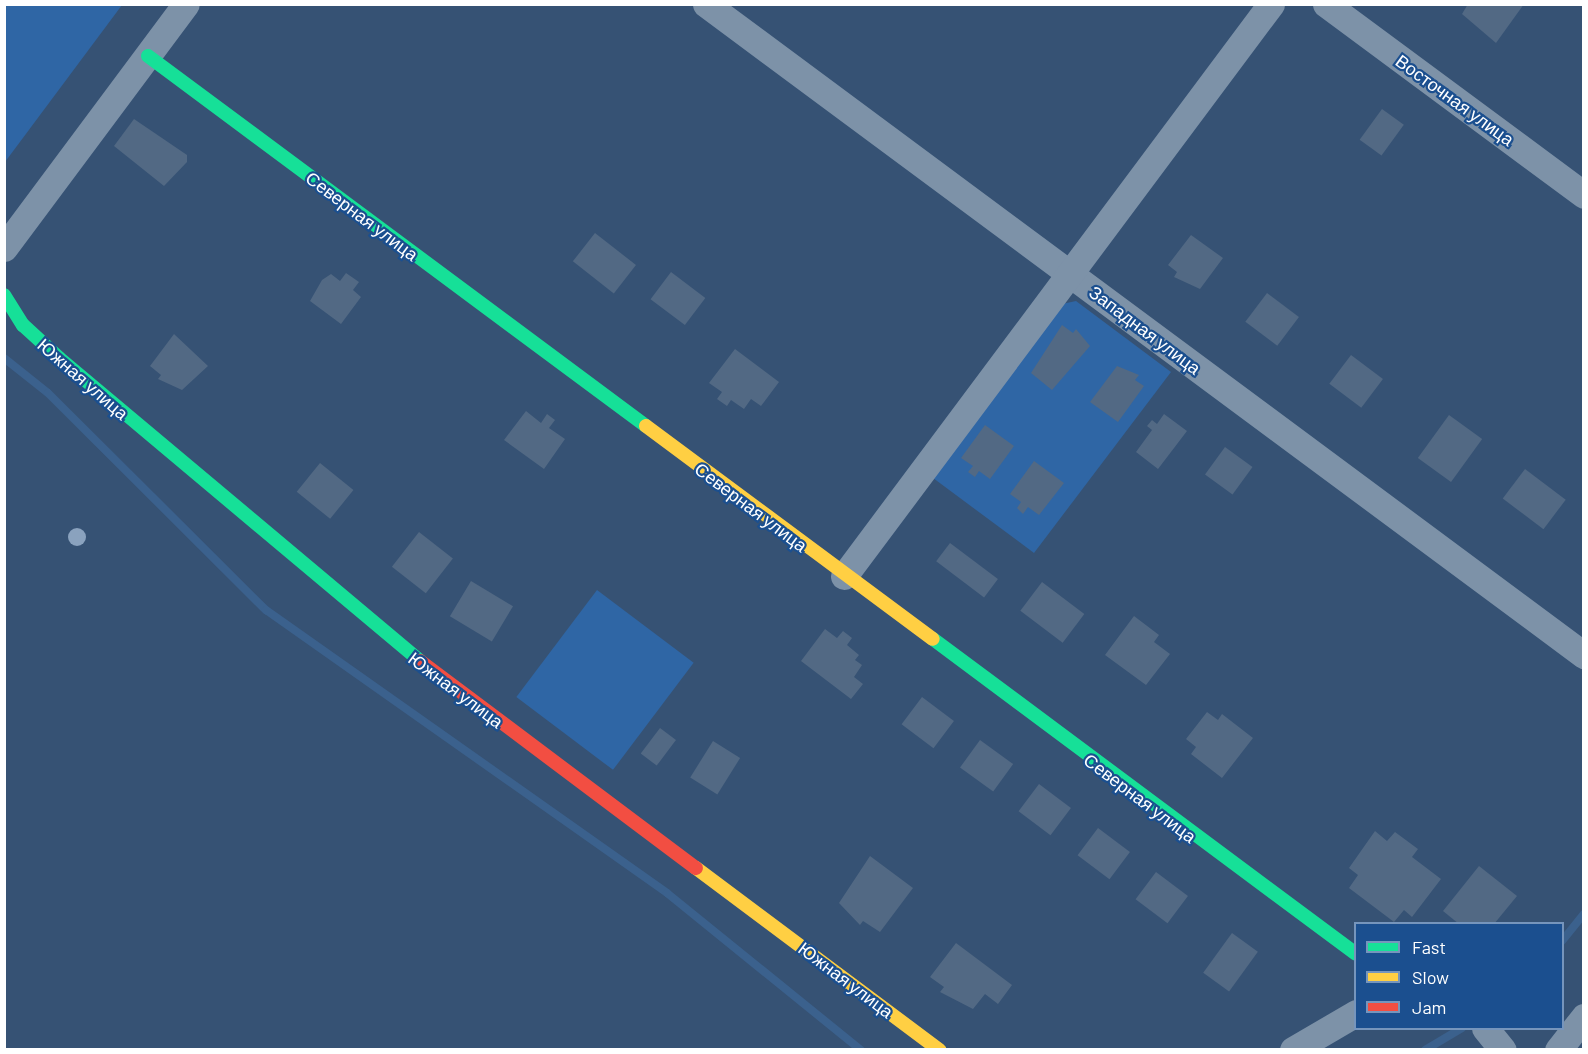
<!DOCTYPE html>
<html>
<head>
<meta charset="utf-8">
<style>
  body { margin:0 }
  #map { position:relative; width:1588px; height:1054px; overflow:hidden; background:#365274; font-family:Barlow,sans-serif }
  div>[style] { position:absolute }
  .green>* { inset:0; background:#2f66a5; transform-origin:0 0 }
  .stream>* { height:8px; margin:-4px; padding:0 4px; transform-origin:4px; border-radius:4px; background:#3b618d }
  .building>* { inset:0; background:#526984; transform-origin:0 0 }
  .street>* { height:27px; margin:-13.5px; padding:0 13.5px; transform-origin:13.5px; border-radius:13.5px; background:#7d92a8 }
  .fast>* { height:14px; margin:-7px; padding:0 7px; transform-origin:7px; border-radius:7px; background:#16e098 }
  .slow>* { height:14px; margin:-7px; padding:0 7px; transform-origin:7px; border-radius:7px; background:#ffcf43 }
  .jam>* { height:14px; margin:-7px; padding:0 7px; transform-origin:7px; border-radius:7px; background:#f24e42 }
  .trees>* { width:18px; height:18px; margin:-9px; border-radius:50%; background:#8aa2be }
  span { translate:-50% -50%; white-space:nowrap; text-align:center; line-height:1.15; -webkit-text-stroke:4.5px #1b4f8f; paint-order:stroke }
  .street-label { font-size:18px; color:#fff }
  .frame { position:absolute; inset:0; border:6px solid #fff; pointer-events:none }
  .legend { position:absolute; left:1354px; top:922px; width:210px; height:108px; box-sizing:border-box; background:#1b4f8f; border:2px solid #7695bc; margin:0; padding:8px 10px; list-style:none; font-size:18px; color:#fff }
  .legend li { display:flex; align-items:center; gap:12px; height:30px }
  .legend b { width:30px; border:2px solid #7695bc }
</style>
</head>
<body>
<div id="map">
  <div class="green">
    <i style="clip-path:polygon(5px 4px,122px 5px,5px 162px,4px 5px)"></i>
    <i style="clip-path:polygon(1076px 301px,1171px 372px,1034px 553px,925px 472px,1048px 307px)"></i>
    <i style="left:597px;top:590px;width:121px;height:134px;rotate:37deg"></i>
  </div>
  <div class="stream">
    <i style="left:4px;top:358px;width:56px;rotate:38.5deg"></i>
    <i style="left:48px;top:393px;width:308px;rotate:44.9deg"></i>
    <i style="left:266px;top:610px;width:491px;rotate:35.2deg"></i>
    <i style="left:667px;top:893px;width:250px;rotate:39deg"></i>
    <i style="left:1562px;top:941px;width:35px;rotate:-51deg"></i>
    <i style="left:1425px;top:1050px;width:43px;rotate:-30.7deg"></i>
  </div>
  <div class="building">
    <i style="clip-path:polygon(1468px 4px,1524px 4px,1496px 43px,1462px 14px)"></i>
    <i style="left:1382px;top:109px;width:27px;height:38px;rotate:36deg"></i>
    <i style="clip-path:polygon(134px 119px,187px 155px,187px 162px,164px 186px,114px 146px)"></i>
    <i style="left:595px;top:233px;width:52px;height:36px;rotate:38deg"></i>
    <i style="clip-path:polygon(1191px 235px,1223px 258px,1200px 289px,1174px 277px,1177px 272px,1168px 265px)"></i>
    <i style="left:671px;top:272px;width:43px;height:34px;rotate:37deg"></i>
    <i style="clip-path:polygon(346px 273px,359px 282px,353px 290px,361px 297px,341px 324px,310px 301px,322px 280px,331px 274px,340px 281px)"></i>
    <i style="left:1267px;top:293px;width:40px;height:36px;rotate:37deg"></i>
    <i style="clip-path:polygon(1062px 325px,1073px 333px,1076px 329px,1090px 346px,1052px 390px,1031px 373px)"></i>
    <i style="clip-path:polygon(174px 334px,208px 366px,182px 390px,158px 379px,161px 375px,150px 366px)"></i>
    <i style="clip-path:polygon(735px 349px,779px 382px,761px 406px,751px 399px,744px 409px,731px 400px,727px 406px,717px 399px,722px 392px,709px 383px)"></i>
    <i style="left:1351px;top:355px;width:40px;height:36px;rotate:37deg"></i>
    <i style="clip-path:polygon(1117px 366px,1139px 375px,1135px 380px,1144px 386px,1118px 422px,1090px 402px)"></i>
    <i style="clip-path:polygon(526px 411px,541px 423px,547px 414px,555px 420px,549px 428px,565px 439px,544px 469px,504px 440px)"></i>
    <i style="clip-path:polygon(1164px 414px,1187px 431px,1158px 469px,1136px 452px,1152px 430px,1147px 426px,1152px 420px,1157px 424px)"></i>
    <i style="left:1449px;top:415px;width:41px;height:53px;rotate:36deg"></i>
    <i style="clip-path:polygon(985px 425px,1014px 446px,990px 479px,979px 471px,975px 477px,968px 472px,973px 466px,961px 458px)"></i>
    <i style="left:1225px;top:447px;width:34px;height:34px;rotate:36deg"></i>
    <i style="clip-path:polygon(1034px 461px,1064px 483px,1039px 515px,1028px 507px,1023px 514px,1017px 508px,1021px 502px,1010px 494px)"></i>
    <i style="left:320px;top:463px;width:43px;height:37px;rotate:39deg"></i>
    <i style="left:1525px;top:469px;width:51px;height:37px;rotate:37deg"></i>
    <i style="left:419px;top:532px;width:43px;height:44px;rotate:38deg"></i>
    <i style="left:950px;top:543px;width:60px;height:23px;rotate:37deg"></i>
    <i style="left:471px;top:581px;width:49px;height:41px;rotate:31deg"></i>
    <i style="left:1042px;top:582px;width:53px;height:36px;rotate:37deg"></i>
    <i style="clip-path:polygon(1134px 616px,1159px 635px,1154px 642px,1170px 654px,1146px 685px,1105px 655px)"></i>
    <i style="clip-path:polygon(825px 629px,837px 638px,843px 631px,852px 638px,847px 645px,859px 655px,855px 660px,862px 665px,854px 677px,863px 684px,851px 699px,801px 661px)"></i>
    <i style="left:922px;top:697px;width:40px;height:34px;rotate:37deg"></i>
    <i style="clip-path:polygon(1207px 712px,1218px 720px,1222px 714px,1253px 738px,1222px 778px,1191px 754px,1196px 747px,1186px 739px)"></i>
    <i style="left:660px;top:728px;width:20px;height:32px;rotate:37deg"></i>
    <i style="left:980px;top:740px;width:41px;height:34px;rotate:36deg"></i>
    <i style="left:713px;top:741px;width:32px;height:43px;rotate:32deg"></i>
    <i style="left:1039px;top:784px;width:40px;height:34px;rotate:37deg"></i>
    <i style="left:1098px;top:828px;width:40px;height:34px;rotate:37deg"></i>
    <i style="clip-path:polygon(1375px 831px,1387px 841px,1395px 832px,1418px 849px,1412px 857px,1441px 879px,1412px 917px,1404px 910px,1394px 922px,1349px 888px,1358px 875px,1349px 868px)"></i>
    <i style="clip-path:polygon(870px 856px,913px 888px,880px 932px,863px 921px,860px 925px,839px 903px)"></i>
    <i style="clip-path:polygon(1479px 866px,1517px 896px,1494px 924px,1459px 924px,1443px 911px)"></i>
    <i style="left:1156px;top:872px;width:40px;height:34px;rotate:37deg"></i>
    <i style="left:1232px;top:933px;width:32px;height:49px;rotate:36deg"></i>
    <i style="clip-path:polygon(956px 943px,1012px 985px,998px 1004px,985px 994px,973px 1009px,940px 992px,944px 987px,930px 977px)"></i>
  </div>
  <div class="street">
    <i style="left:706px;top:4px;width:1093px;rotate:36.56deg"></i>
    <i style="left:1326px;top:4px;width:321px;rotate:36.5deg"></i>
    <i style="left:4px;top:248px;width:304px;rotate:-53.3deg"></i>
    <i style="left:844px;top:576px;width:714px;rotate:-53.26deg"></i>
    <i style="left:1485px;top:1028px;width:28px;rotate:51deg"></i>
    <i style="left:1293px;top:1050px;width:73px;rotate:-30.4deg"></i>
    <i style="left:1558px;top:1050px;width:42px;rotate:-51.8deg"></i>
  </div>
  <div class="fast">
    <i style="left:148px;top:56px;width:620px;rotate:36.61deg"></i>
    <i style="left:4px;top:295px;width:36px;rotate:58deg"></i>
    <i style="left:23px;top:325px;width:49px;rotate:42.5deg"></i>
    <i style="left:59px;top:358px;width:471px;rotate:40deg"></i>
    <i style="left:933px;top:639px;width:527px;rotate:36.67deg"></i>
  </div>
  <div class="slow">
    <i style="left:646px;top:426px;width:357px;rotate:36.6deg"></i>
    <i style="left:696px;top:868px;width:304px;rotate:36.8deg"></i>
  </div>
  <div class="jam">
    <i style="left:420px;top:661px;width:345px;rotate:36.9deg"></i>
  </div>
  <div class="trees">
    <i style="left:77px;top:537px"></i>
  </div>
  <div class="street-label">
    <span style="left:1455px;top:100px;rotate:36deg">Восточная улица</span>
    <span style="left:362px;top:216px;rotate:37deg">Северная улица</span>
    <span style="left:1145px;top:330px;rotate:37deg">Западная улица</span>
    <span style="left:83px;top:379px;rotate:41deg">Южная улица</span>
    <span style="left:751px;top:507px;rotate:37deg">Северная улица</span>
    <span style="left:456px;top:690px;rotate:37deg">Южная улица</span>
    <span style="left:1140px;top:798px;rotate:37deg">Северная улица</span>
    <span style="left:846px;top:980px;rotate:37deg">Южная улица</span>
  </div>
  <div class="frame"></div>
  <ul class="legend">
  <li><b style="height:8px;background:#16e098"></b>Fast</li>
  <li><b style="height:8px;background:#ffcf43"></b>Slow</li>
  <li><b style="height:8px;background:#f24e42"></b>Jam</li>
  </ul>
</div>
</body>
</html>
